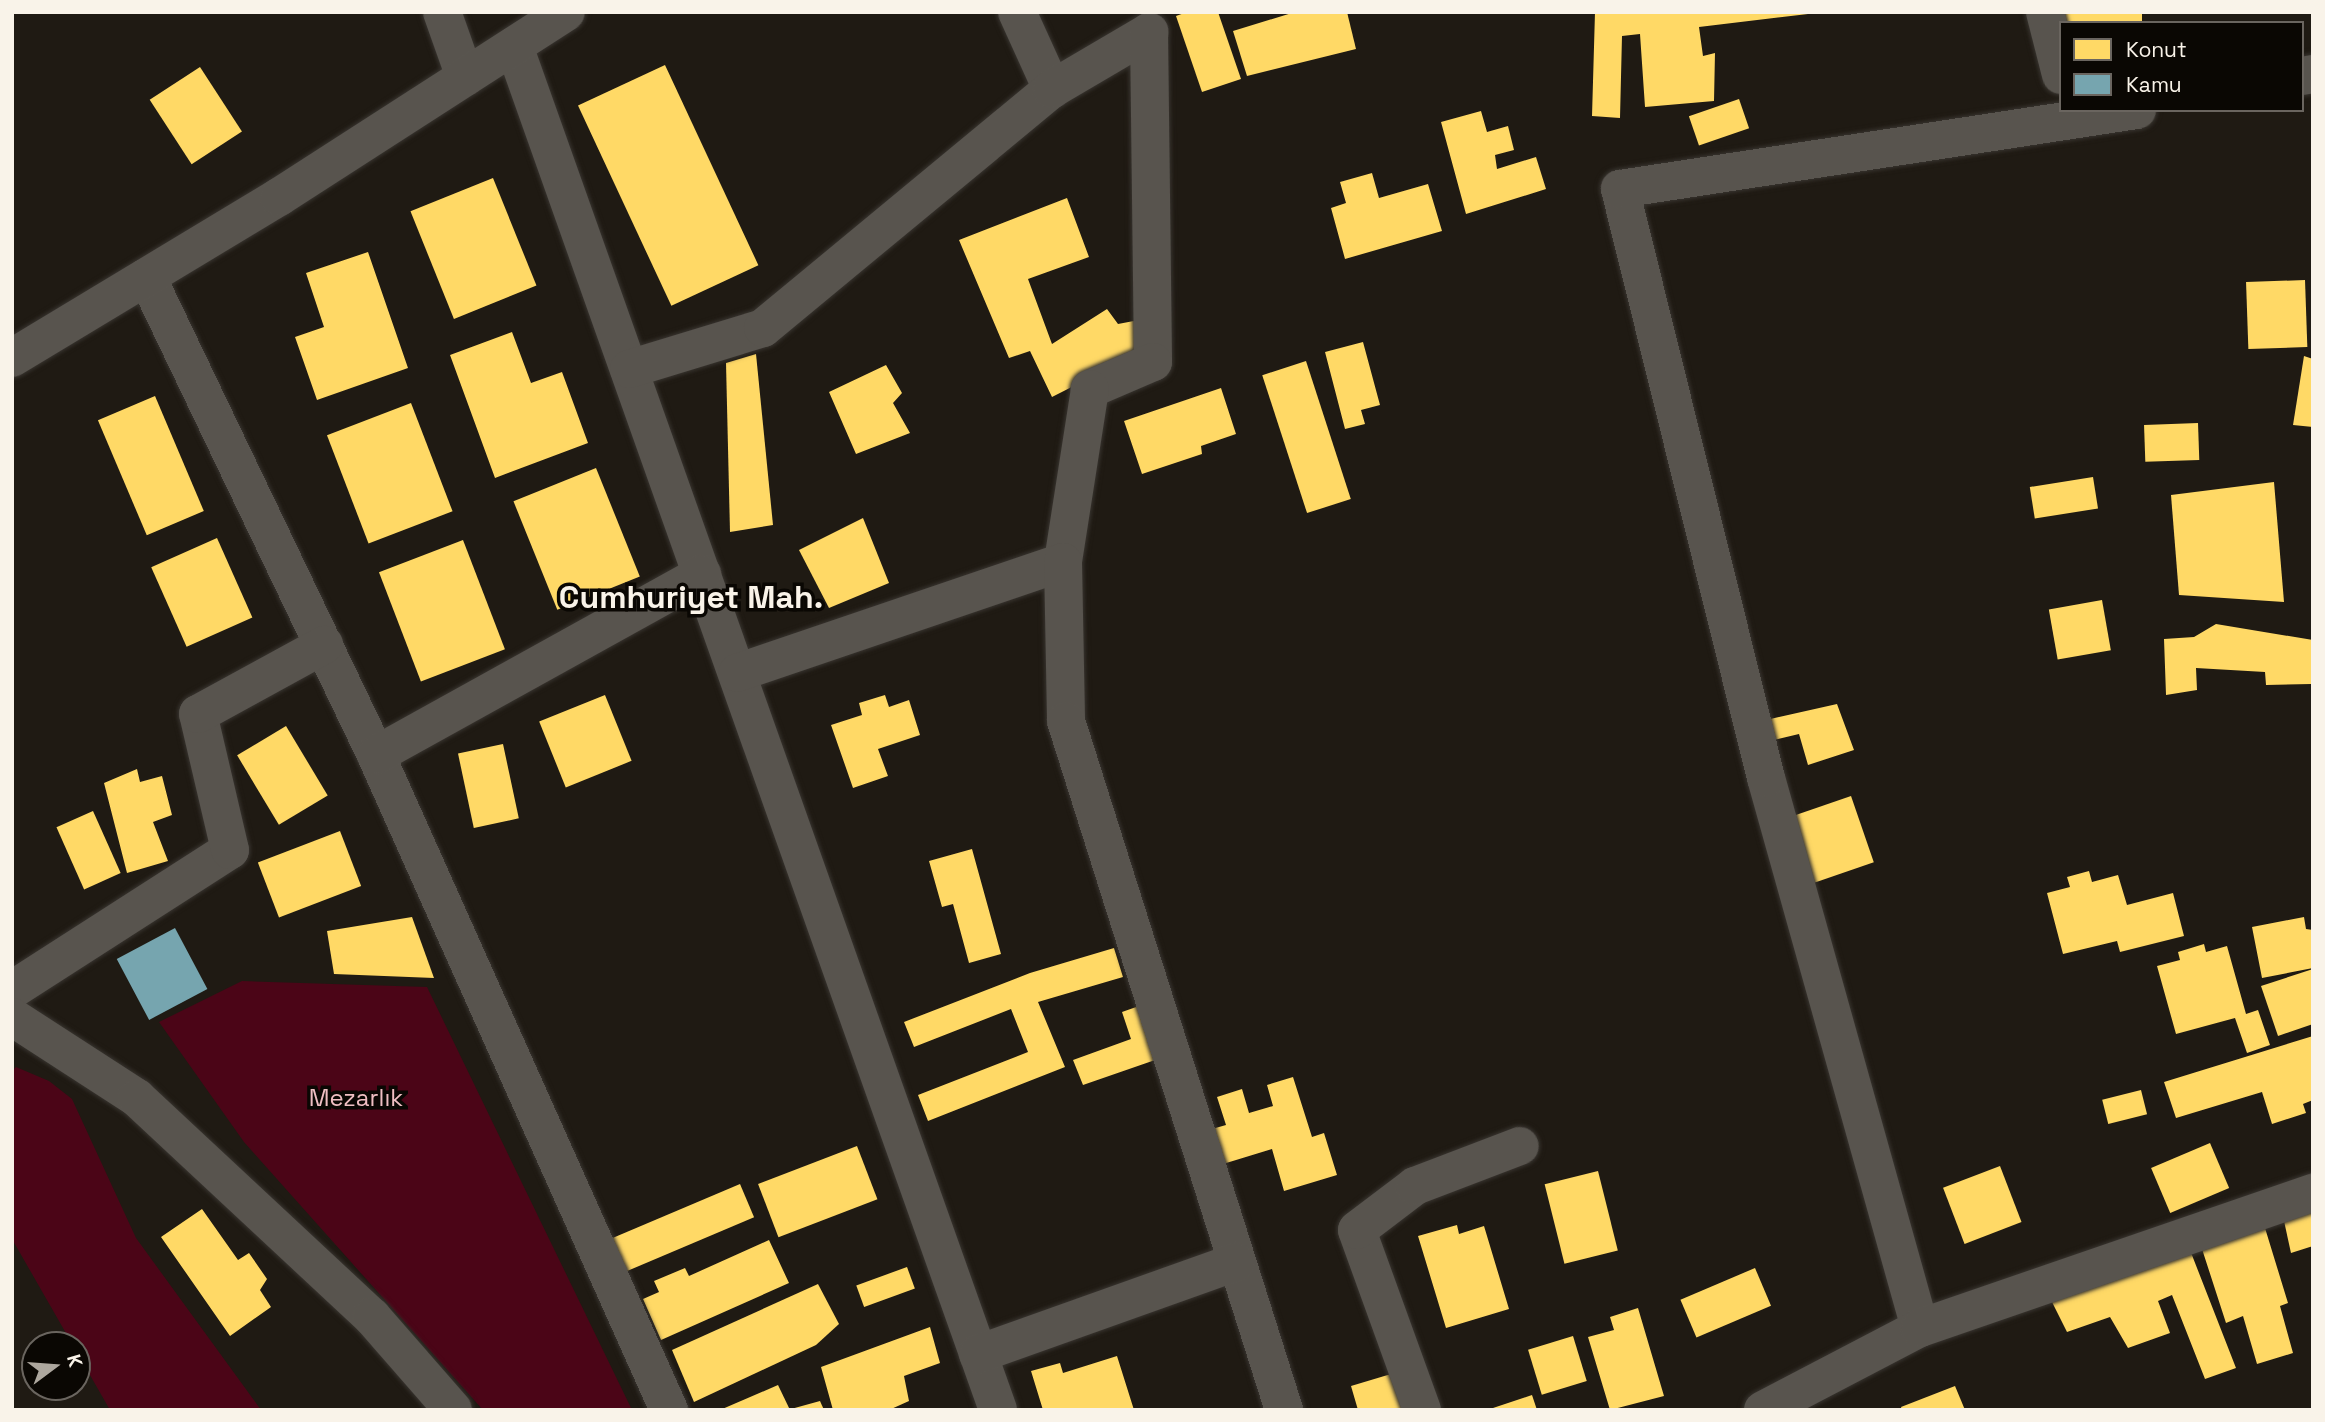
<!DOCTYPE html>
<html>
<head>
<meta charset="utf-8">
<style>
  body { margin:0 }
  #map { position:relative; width:2325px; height:1422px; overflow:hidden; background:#1f1a13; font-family:"Space Grotesk",sans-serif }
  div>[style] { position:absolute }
  .green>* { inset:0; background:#4b0517 }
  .homes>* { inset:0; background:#ffd966; transform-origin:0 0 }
  .public>* { inset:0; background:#76a5af; transform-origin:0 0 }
  .roads { filter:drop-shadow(0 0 2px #38342f) drop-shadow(0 0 2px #38342f) }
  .minor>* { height:38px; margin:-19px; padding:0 19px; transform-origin:19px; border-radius:19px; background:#58544e }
  .tertiary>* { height:38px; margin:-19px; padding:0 19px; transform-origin:19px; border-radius:19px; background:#58544e }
  .secondary>* { height:38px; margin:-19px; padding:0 19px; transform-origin:19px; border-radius:19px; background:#58544e }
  span { translate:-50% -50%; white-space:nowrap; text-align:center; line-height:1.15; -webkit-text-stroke:7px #0a0703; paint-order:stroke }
  .park-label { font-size:24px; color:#efbec2 }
  .district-label { font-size:32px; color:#f9f3e9; font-weight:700 }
  .frame { position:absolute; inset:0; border:14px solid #f9f3e9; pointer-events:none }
  .legend { position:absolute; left:2059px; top:21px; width:245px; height:91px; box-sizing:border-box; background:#0a0703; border:2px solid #6a655f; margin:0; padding:9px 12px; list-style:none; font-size:21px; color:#f9f3e9 }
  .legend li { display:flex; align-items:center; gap:14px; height:35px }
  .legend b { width:35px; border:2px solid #6a655f }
  .north { position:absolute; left:21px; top:1331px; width:70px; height:70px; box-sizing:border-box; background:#0a0703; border:2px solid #6a655f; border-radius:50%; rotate:74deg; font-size:19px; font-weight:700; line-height:28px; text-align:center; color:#f9f3e9 }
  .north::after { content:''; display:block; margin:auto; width:24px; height:32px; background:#ada79e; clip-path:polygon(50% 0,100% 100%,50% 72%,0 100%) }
</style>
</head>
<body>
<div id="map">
  <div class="green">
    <i style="clip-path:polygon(242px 981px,427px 987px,632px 1410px,483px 1410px,244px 1142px,159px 1022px)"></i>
    <i style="clip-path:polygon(16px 1067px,49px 1081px,72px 1099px,136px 1238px,261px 1410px,110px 1410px,12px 1239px,12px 1071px)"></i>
  </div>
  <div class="homes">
    <i style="clip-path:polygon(1187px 12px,1218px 12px,1241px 79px,1202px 92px,1176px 16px)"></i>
    <i style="clip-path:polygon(1347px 12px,1356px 49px,1247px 76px,1233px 31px,1295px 12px)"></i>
    <i style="clip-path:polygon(1595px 12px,1808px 12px,1808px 14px,1699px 27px,1703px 56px,1715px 53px,1714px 101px,1645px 107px,1640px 34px,1622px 36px,1620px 118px,1592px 116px)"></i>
    <i style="left:2060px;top:12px;width:82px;height:11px"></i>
    <i style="left:665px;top:65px;width:221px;height:96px;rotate:65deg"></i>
    <i style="left:200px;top:67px;width:77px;height:60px;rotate:57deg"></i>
    <i style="left:1739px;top:99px;width:31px;height:53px;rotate:71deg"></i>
    <i style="clip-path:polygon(1481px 111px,1487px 132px,1508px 126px,1514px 150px,1495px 155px,1497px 169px,1536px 157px,1546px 189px,1466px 214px,1441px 122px)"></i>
    <i style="clip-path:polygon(1372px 173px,1379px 198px,1428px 184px,1442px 231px,1345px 259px,1331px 208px,1346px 203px,1340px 182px)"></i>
    <i style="left:493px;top:178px;width:116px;height:89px;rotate:68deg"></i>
    <i style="clip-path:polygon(1067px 198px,1089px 257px,1028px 279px,1052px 344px,1107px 309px,1118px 324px,1139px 320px,1133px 356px,1052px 397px,1030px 351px,1009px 358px,959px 240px)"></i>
    <i style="clip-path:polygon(368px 252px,408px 368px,317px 400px,295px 337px,324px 327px,306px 273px)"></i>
    <i style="left:2305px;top:280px;width:67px;height:59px;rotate:88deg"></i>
    <i style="clip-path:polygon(512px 332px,531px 383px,562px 372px,588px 443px,495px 478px,450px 355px)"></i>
    <i style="clip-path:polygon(1363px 342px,1380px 405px,1361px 410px,1365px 424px,1345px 429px,1325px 352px)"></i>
    <i style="clip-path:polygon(756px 354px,773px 525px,730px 532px,726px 363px)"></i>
    <i style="clip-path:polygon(2304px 356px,2313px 359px,2313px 427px,2293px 425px)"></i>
    <i style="left:1306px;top:361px;width:145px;height:46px;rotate:72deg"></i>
    <i style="clip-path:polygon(886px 365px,902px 393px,893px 403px,910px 433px,856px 454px,829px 392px)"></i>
    <i style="clip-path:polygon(1221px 388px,1236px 434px,1201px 446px,1202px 454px,1142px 474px,1124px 421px)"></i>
    <i style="left:155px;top:396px;width:125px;height:62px;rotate:67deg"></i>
    <i style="left:411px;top:403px;width:116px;height:90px;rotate:69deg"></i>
    <i style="left:2198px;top:423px;width:37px;height:54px;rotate:88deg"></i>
    <i style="left:596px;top:468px;width:117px;height:89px;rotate:68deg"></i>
    <i style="left:2093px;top:477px;width:32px;height:64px;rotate:81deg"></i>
    <i style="clip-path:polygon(2274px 482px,2284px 602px,2179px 595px,2171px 495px)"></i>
    <i style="clip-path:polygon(863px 518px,889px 583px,829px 608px,799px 550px)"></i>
    <i style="left:217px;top:538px;width:87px;height:72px;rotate:66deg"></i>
    <i style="left:463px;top:540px;width:117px;height:90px;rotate:69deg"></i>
    <i style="left:2102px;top:600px;width:51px;height:54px;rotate:80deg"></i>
    <i style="clip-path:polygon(2216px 624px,2313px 640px,2311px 684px,2266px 685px,2265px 672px,2196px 668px,2197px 690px,2166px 695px,2164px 639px,2194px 637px)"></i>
    <i style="left:605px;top:695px;width:71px;height:71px;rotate:68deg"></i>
    <i style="clip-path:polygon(885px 695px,889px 707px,909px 700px,920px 735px,878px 749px,888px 776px,853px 788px,831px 725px,862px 715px,859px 703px)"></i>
    <i style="clip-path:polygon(1837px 704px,1854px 750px,1808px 765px,1799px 734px,1770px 741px,1766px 720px)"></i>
    <i style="left:286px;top:726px;width:81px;height:57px;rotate:59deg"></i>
    <i style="left:503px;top:744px;width:76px;height:46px;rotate:78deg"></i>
    <i style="clip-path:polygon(137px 769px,140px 782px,162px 776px,172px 815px,153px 822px,168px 861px,127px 873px,104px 783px)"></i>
    <i style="left:1851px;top:796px;width:70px;height:66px;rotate:71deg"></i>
    <i style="left:93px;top:811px;width:68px;height:40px;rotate:66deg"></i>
    <i style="left:340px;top:831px;width:59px;height:88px;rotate:69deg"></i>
    <i style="clip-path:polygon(972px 849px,1001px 954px,969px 963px,953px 904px,942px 907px,929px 861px)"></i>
    <i style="clip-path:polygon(2089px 871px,2092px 882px,2118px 875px,2127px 905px,2173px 893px,2184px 936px,2120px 952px,2117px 941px,2063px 954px,2047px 893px,2070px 887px,2067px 877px)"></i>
    <i style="clip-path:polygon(412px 917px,434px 978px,334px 974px,327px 931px)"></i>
    <i style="clip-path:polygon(2304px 917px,2306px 929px,2313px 930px,2313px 968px,2262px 978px,2252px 927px)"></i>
    <i style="clip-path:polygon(2204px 944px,2206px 952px,2227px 946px,2246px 1014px,2258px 1010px,2270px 1045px,2247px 1053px,2235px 1018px,2176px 1034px,2157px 966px,2180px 960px,2178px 952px)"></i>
    <i style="clip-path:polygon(1114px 948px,1123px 977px,1038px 1002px,1065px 1067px,928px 1121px,918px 1095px,1028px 1052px,1011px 1009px,914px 1047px,904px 1022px,1030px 973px)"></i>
    <i style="clip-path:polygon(2313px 969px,2313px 1024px,2278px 1036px,2261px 986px)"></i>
    <i style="clip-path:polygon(1139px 1006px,1158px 1059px,1083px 1085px,1073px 1060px,1131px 1039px,1122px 1012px)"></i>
    <i style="clip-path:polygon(2313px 1036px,2313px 1100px,2303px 1104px,2306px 1113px,2272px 1124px,2262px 1092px,2176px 1118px,2164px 1082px)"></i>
    <i style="clip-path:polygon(1293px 1077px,1312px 1137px,1324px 1133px,1337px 1175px,1284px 1191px,1272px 1149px,1223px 1164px,1212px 1129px,1226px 1125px,1217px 1097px,1242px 1089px,1249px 1113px,1273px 1106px,1267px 1085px)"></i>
    <i style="left:2141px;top:1090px;width:25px;height:40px;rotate:76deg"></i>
    <i style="left:2210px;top:1143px;width:49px;height:64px;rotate:67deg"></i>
    <i style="left:857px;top:1146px;width:57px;height:106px;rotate:69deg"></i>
    <i style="left:2000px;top:1166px;width:60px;height:61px;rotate:69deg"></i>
    <i style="left:1598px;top:1171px;width:82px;height:55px;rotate:76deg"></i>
    <i style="left:740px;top:1184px;width:36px;height:141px;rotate:67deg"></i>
    <i style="clip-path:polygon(202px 1209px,238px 1260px,249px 1253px,267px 1279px,260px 1290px,271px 1307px,230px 1336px,161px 1237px)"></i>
    <i style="clip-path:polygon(2313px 1210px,2313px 1246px,2291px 1253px,2284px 1221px)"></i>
    <i style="clip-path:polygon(1457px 1225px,1459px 1234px,1484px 1226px,1509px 1309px,1446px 1328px,1418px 1236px)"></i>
    <i style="clip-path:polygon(2265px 1228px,2288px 1303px,2280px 1306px,2293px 1353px,2257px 1364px,2243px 1316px,2226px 1323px,2202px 1249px)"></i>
    <i style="clip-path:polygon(769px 1240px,789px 1283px,661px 1340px,643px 1299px,659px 1292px,654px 1281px,685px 1268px,689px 1276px)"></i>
    <i style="clip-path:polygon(2190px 1250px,2236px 1368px,2205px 1379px,2172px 1295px,2158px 1301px,2170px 1333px,2128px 1348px,2110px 1317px,2067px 1332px,2051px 1300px)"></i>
    <i style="left:907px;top:1267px;width:23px;height:54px;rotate:70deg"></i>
    <i style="left:1755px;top:1268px;width:41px;height:81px;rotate:67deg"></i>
    <i style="clip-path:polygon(818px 1284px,839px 1324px,816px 1345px,694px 1402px,672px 1350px)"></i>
    <i style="clip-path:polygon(1638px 1308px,1664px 1396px,1610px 1410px,1588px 1337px,1614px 1330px,1610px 1317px)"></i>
    <i style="clip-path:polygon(930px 1327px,940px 1363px,904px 1376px,909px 1401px,889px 1410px,833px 1410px,821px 1367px)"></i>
    <i style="left:1573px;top:1336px;width:47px;height:47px;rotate:73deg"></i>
    <i style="clip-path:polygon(1117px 1356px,1134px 1410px,1043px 1410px,1031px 1371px,1060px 1363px,1063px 1373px)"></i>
    <i style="clip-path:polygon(1391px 1374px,1402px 1410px,1358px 1410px,1351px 1386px)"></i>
    <i style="clip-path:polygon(778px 1385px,790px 1410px,720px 1410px)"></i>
    <i style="clip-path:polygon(1955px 1386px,1965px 1410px,1902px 1410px,1901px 1407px)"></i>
    <i style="clip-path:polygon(1532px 1395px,1537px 1410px,1490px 1410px,1490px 1409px)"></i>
    <i style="clip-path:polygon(820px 1401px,824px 1410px,791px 1410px,791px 1409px)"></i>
  </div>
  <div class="public">
    <i style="left:175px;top:928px;width:69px;height:66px;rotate:62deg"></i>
  </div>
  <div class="roads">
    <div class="minor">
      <i style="left:442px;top:12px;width:69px;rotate:70.5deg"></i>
      <i style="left:1017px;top:12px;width:85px;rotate:65.6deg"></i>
      <i style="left:2045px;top:12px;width:65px;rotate:75.7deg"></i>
      <i style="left:514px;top:46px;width:1447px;rotate:70.46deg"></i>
      <i style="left:2302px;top:76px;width:11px;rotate:-10deg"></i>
      <i style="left:147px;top:277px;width:530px;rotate:64.4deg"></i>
      <i style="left:376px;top:755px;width:718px;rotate:65.9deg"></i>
      <i style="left:629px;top:369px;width:140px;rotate:-17deg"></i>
      <i style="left:763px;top:328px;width:375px;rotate:-39.6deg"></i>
      <i style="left:1052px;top:89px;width:113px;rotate:-30.4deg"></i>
      <i style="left:1149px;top:32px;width:330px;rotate:89.3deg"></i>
      <i style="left:1153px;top:362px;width:69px;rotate:156.8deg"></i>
      <i style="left:1090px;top:389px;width:175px;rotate:98.9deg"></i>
      <i style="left:1063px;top:562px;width:344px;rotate:161.2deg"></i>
      <i style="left:1063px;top:562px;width:159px;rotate:88.9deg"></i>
      <i style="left:1066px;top:721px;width:723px;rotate:72.44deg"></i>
      <i style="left:376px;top:755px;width:373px;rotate:-29deg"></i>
      <i style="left:12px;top:990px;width:259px;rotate:-32.7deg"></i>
      <i style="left:230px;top:850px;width:140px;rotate:-103.2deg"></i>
      <i style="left:198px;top:714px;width:144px;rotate:-28.7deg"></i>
      <i style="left:1920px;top:1328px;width:571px;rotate:-105.64deg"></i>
      <i style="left:1766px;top:778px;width:607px;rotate:-103.92deg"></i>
      <i style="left:1620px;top:189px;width:523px;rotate:-8.69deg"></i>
      <i style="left:978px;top:1354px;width:274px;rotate:-19.6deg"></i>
      <i style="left:1422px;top:1410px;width:191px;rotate:-109.9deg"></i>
      <i style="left:1357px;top:1230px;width:73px;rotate:-37.2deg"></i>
      <i style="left:1415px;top:1186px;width:112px;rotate:-20.9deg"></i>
      <i style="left:1763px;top:1410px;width:177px;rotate:-27.6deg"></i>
      <i style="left:1920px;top:1328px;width:416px;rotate:-19deg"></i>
    </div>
    <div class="tertiary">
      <i style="left:12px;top:1017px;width:149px;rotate:32.9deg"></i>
      <i style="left:137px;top:1098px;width:321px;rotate:43deg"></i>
      <i style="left:372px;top:1317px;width:123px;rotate:48.9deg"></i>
    </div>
    <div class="secondary">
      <i style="left:12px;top:358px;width:312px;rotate:-31.1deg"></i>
      <i style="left:279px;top:197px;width:341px;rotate:-32.8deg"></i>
    </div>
  </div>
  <div class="park-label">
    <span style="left:356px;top:1098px">Mezarlık</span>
  </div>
  <div class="district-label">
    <span style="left:691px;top:597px">Cumhuriyet Mah.</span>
  </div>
  <div class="frame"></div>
  <ul class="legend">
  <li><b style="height:19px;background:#ffd966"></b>Konut</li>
  <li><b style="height:19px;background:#76a5af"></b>Kamu</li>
  </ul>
  <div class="north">K</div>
</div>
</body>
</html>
